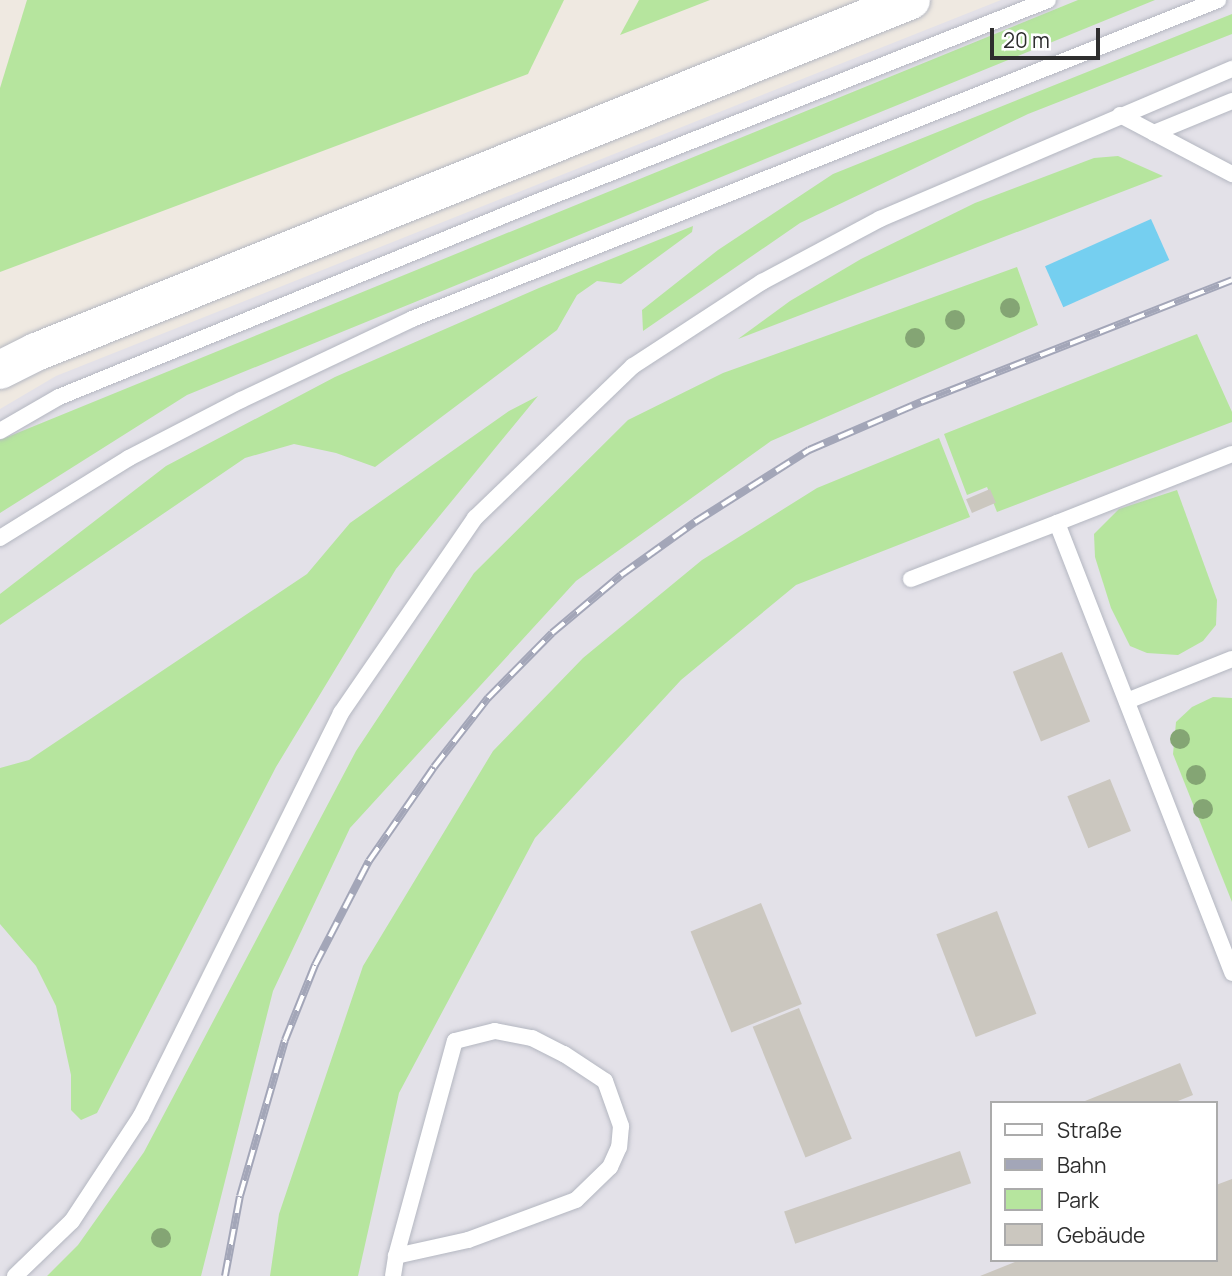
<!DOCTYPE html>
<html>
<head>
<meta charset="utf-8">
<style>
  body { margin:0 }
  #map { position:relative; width:1232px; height:1276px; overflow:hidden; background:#efe9e1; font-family:Manrope,sans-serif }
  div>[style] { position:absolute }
  .industrial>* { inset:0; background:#e3e1e8 }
  .green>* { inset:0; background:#b6e59e }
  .water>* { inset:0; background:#75cff0; transform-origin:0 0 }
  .building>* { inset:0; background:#cbc7bf; transform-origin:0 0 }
  .roads { filter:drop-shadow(0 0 2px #b4b7c1) drop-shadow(0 0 2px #b4b7c1) }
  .lane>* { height:16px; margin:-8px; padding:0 8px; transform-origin:8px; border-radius:8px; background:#fff }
  .secondary>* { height:38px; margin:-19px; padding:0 19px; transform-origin:19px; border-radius:19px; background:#fff }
  .rail>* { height:8px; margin-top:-4px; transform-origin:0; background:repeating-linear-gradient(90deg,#fff 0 16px,#a3a6b8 0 32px); box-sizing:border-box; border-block:2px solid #a3a6b8 }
  .trees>* { width:20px; height:20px; margin:-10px; border-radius:50%; background:#84a574 }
  span { translate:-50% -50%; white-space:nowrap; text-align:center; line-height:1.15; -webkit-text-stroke:7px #fff; paint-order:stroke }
  .legend { position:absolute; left:990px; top:1101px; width:228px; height:161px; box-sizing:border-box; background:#fff; border:2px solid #ababab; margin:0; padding:9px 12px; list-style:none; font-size:21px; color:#2e2e2e }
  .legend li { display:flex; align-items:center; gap:14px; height:35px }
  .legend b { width:35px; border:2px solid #ababab }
  .scale { position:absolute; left:990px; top:28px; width:110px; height:32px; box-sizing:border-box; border:4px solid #2e2e2e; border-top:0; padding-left:9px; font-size:21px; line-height:24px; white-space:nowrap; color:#2e2e2e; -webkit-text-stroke:5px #fff; paint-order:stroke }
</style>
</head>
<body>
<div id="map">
  <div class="industrial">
    <i style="clip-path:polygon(evenodd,1001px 0,1232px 0,1232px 1276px,0 1276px,0 409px,56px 376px,1001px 0,992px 1103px,1216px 1103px,1216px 1260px,992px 1260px,992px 1103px)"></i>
  </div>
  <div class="green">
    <i style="clip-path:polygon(27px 0,564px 0,528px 74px,0 272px,0 88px)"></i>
    <i style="clip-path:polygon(639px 0,710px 0,620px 35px)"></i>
    <i style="clip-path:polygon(1078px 0,1155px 0,187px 395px,0 513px,0 440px)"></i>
    <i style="clip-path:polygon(1232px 14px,1232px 34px,1028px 114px,800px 223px,643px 331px,642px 310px,718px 250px,833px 174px)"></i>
    <i style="clip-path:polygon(1118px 156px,1163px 176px,738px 339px,790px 301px,861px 259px,975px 203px,1094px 158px)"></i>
    <i style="clip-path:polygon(693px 226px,692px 232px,621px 284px,597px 281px,577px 295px,557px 330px,375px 467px,336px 453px,294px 444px,245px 458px,0 625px,0 594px,166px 466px,335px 377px,539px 288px)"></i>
    <i style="clip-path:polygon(1017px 267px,1038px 325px,771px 441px,576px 581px,350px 828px,273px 991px,201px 1276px,47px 1276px,78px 1245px,144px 1152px,356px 751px,474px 573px,628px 420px,723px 373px)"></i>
    <i style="clip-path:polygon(1197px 334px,1232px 412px,1232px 422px,997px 512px,987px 487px,967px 495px,944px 434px)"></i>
    <i style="clip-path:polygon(538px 396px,396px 569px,276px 767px,97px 1113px,81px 1120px,71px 1110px,71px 1075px,56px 1006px,36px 966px,0 924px,0 768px,29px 760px,307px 574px,350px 523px,509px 411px)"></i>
    <i style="clip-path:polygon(939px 438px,970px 517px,796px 585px,681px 680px,535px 838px,399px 1093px,358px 1276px,270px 1276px,279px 1214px,363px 966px,493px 751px,583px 658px,702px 560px,817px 488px)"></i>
    <i style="clip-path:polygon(1177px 490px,1217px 600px,1216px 625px,1203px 641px,1178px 655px,1147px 653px,1130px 646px,1111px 608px,1095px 557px,1094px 534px,1119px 509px)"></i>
    <i style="clip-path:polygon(1213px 697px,1232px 698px,1232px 902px,1173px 754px,1176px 722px,1192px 707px)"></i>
  </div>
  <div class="water">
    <i style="left:1151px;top:219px;width:45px;height:116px;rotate:66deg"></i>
  </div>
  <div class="building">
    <i style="left:990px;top:489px;width:15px;height:26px;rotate:67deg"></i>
    <i style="left:1062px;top:652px;width:75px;height:53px;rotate:68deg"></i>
    <i style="left:1110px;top:779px;width:56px;height:46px;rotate:68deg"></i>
    <i style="left:761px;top:903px;width:109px;height:76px;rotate:68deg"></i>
    <i style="left:997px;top:911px;width:110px;height:65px;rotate:69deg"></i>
    <i style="left:799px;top:1008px;width:141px;height:50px;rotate:68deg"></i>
    <i style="clip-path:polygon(1180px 1063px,1193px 1095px,1173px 1103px,1080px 1103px)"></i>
    <i style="left:960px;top:1151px;width:34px;height:186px;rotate:71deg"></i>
    <i style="clip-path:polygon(1232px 1179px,1232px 1276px,980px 1276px,1020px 1260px,1216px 1260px,1216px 1185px)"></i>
  </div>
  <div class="roads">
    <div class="lane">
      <i style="left:1120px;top:115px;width:127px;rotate:27.8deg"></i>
      <i style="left:1154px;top:133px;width:84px;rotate:-22.3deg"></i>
      <i style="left:0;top:431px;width:68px;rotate:-30deg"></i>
      <i style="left:59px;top:397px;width:522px;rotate:-22.19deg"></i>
      <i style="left:542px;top:200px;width:544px;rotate:-21.57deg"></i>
      <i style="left:1232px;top:454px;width:188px;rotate:158.5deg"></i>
      <i style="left:1057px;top:523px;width:483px;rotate:68.7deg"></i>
      <i style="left:0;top:538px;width:152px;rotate:-31.8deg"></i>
      <i style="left:129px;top:458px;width:126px;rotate:-27.4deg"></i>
      <i style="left:241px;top:400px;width:189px;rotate:-25.3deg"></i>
      <i style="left:412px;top:319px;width:867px;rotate:-21.59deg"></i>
      <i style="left:911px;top:579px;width:156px;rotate:-21deg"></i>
      <i style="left:1127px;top:701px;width:113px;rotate:-21.8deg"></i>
      <i style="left:15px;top:1276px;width:79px;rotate:-44deg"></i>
      <i style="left:72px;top:1221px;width:126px;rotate:-56.7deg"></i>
      <i style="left:141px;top:1116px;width:450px;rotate:-63.6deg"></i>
      <i style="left:341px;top:713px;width:237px;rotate:-55.5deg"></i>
      <i style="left:475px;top:518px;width:219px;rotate:-43.9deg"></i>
      <i style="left:633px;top:366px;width:154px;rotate:-33.1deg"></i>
      <i style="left:762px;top:282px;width:134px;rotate:-28.1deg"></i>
      <i style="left:880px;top:219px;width:383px;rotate:-23.1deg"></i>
      <i style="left:393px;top:1276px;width:20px;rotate:-81deg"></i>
      <i style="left:396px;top:1256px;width:223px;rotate:-74.7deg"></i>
      <i style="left:455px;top:1041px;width:41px;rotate:-14deg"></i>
      <i style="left:495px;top:1031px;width:38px;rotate:11deg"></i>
      <i style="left:532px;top:1038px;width:36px;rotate:27deg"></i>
      <i style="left:564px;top:1054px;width:49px;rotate:33.4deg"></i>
      <i style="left:605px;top:1081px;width:48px;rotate:70.4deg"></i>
      <i style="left:621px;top:1126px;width:21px;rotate:95deg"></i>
      <i style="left:619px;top:1147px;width:22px;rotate:114deg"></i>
      <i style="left:610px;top:1167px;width:47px;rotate:135.9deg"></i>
      <i style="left:576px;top:1200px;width:115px;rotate:159.7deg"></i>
      <i style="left:468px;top:1240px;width:74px;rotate:167.5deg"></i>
    </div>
    <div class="secondary">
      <i style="left:0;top:370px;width:40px;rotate:-26.6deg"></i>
      <i style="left:36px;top:352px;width:943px;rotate:-21.91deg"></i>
    </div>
  </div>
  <div class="rail">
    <i style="left:225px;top:1276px;width:81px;rotate:-79.4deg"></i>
    <i style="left:240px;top:1196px;width:162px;rotate:-73.9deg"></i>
    <i style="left:285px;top:1040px;width:81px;rotate:-68.2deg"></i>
    <i style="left:315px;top:965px;width:117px;rotate:-62.6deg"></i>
    <i style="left:369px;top:861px;width:114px;rotate:-55.3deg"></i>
    <i style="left:434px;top:767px;width:88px;rotate:-52deg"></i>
    <i style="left:488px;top:698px;width:91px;rotate:-45.4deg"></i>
    <i style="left:552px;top:633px;width:90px;rotate:-40deg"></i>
    <i style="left:621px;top:575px;width:91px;rotate:-35.6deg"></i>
    <i style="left:695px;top:522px;width:135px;rotate:-32.3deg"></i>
    <i style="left:809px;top:450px;width:122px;rotate:-23.2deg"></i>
    <i style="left:921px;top:402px;width:334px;rotate:-21.4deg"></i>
  </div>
  <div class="trees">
    <i style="left:1010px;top:308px"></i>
    <i style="left:955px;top:320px"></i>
    <i style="left:915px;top:338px"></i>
    <i style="left:1180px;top:739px"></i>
    <i style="left:1196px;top:775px"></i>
    <i style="left:1203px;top:809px"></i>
    <i style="left:161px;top:1238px"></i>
  </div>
  <ul class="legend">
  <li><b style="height:9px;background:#fff"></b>Straße</li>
  <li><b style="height:9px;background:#a3a6b8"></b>Bahn</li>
  <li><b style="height:19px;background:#b6e59e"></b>Park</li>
  <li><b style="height:19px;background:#cbc7bf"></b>Gebäude</li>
  </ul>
  <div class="scale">20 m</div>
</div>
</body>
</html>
